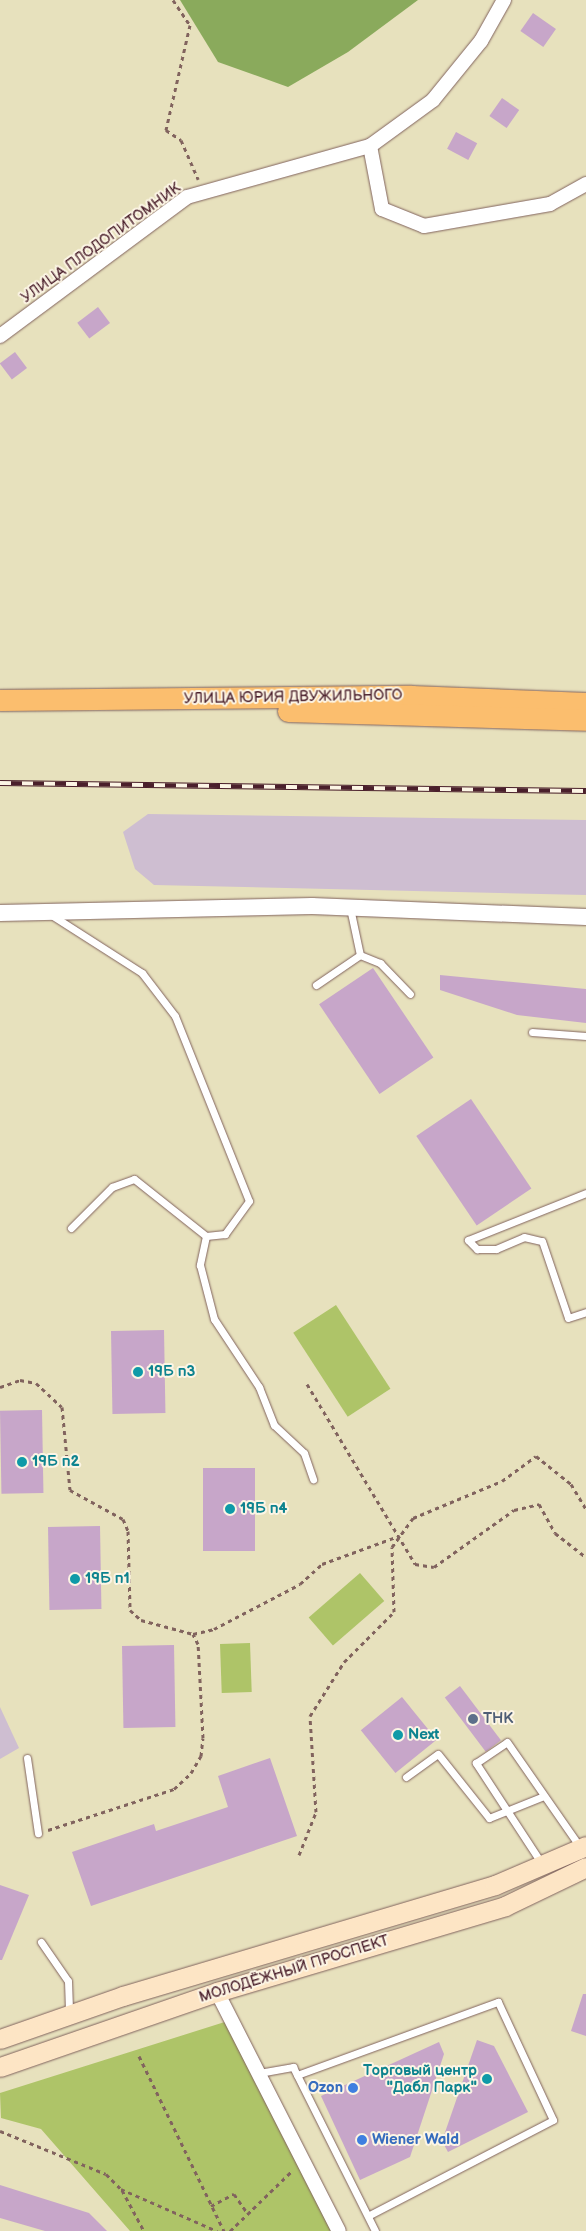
<!DOCTYPE html>
<html>
<head>
<meta charset="utf-8">
<style>
  body { margin:0 }
  #map { position:relative; width:586px; height:2231px; overflow:hidden; background:#e7e1bd; font-family:"Balsamiq Sans",sans-serif }
  div>[style] { position:absolute }
  .industrial>* { inset:0; background:#cebed1 }
  .green>* { inset:0; background:#aec468; transform-origin:0 0 }
  .forest>* { inset:0; background:#8aaa5c }
  .building>* { inset:0; background:#c7a6c9; transform-origin:0 0 }
  .path>* { height:3px; margin-top:-1.5px; transform-origin:0; background:repeating-linear-gradient(90deg,#81635e 0 4px,transparent 0 8px) }
  .roads { filter:drop-shadow(0 0 1px #81635e) drop-shadow(0 0 1px #81635e) }
  .service>* { height:7px; margin:-3.5px; padding:0 3.5px; transform-origin:3.5px; border-radius:3.5px; background:#fff }
  .minor>* { height:14px; margin:-7px; padding:0 7px; transform-origin:7px; border-radius:7px; background:#fff }
  .tertiary>* { height:16px; margin:-8px; padding:0 8px; transform-origin:8px; border-radius:8px; background:#fff }
  .secondary>* { height:19px; margin:-9.5px; padding:0 9.5px; transform-origin:9.5px; border-radius:9.5px; background:#fde5c5 }
  .primary>* { height:21px; margin:-10.5px; padding:0 10.5px; transform-origin:10.5px; border-radius:10.5px; background:#fbbe6e }
  .rail>* { height:5.5px; margin-top:-2.75px; transform-origin:0; background:repeating-linear-gradient(90deg,#fcf5e5 0 11px,#4a1f2b 0 22px); box-sizing:border-box; border-block:1px solid #4a1f2b }
  .dots>* { width:14px; height:14px; translate:-50% -50%; box-sizing:border-box; border:2px solid #fcf5e5; border-radius:50% }
  span { translate:-50% -50%; white-space:nowrap; text-align:center; line-height:1.15; -webkit-text-stroke:4px #fcf5e5; paint-order:stroke }
  .street-label { font-size:15px; color:#4a1f2b }
  .culture-label { font-size:15px; color:#0d838f; font-weight:700 }
  .left { translate:0 -50%; text-align:left }
  .right { translate:-100% -50%; text-align:right }
  .service-label { font-size:15px; color:#4e5e75; font-weight:700 }
  .shop-label { font-size:15px; color:#366cbe; font-weight:700 }
</style>
</head>
<body>
<div id="map">
  <div class="industrial">
    <i style="clip-path:polygon(148px 814px,586px 820px,586px 895px,154px 885px,135px 869px,123px 832px)"></i>
    <i style="clip-path:polygon(0 1707px,19px 1748px,0 1759px)"></i>
  </div>
  <div class="green">
    <i style="left:336px;top:1305px;width:100px;height:51px;rotate:57deg"></i>
    <i style="left:360px;top:1573px;width:37px;height:68px;rotate:49deg"></i>
    <i style="left:250px;top:1643px;width:49px;height:30px;rotate:88deg"></i>
    <i style="clip-path:polygon(231px 2020px,339px 2231px,130px 2231px,41px 2129px,1px 2118px,0 2093px)"></i>
  </div>
  <div class="forest">
    <i style="clip-path:polygon(180px 0,418px 0,348px 52px,288px 87px,218px 62px)"></i>
  </div>
  <div class="building">
    <i style="left:533px;top:13px;width:28px;height:22px;rotate:35deg"></i>
    <i style="left:502px;top:98px;width:21px;height:22px;rotate:35deg"></i>
    <i style="left:456px;top:132px;width:24px;height:19px;rotate:28deg"></i>
    <i style="left:98px;top:307px;width:20px;height:26px;rotate:53deg"></i>
    <i style="left:15px;top:352px;width:20px;height:19px;rotate:53deg"></i>
    <i style="left:373px;top:968px;width:108px;height:65px;rotate:56deg"></i>
    <i style="clip-path:polygon(440px 975px,586px 989px,586px 1023px,517px 1015px,440px 990px)"></i>
    <i style="left:471px;top:1099px;width:108px;height:66px;rotate:56deg"></i>
    <i style="left:164px;top:1330px;width:83px;height:53px;rotate:89deg"></i>
    <i style="left:42px;top:1410px;width:83px;height:42px;rotate:89deg"></i>
    <i style="left:203px;top:1468px;width:52px;height:83px"></i>
    <i style="left:100px;top:1526px;width:83px;height:52px;rotate:89deg"></i>
    <i style="left:174px;top:1645px;width:82px;height:52px;rotate:89deg"></i>
    <i style="left:460px;top:1686px;width:68px;height:19px;rotate:53deg"></i>
    <i style="left:402px;top:1697px;width:55px;height:53px;rotate:51deg"></i>
    <i style="clip-path:polygon(270px 1758px,297px 1836px,91px 1906px,72px 1852px,154px 1824px,156px 1831px,228px 1807px,218px 1776px)"></i>
    <i style="clip-path:polygon(0 1885px,29px 1895px,2px 1960px,0 1960px)"></i>
    <i style="clip-path:polygon(583px 1994px,586px 1994px,586px 2036px,571px 2031px)"></i>
    <i style="clip-path:polygon(477px 2040px,494px 2046px,528px 2112px,448px 2152px,442px 2141px)"></i>
    <i style="clip-path:polygon(439px 2042px,444px 2054px,410px 2157px,360px 2180px,321px 2096px)"></i>
    <i style="clip-path:polygon(0 2185px,89px 2213px,107px 2231px,45px 2231px,0 2218px)"></i>
  </div>
  <div class="path">
    <i style="left:173px;top:0;width:30px;rotate:56deg"></i>
    <i style="left:190px;top:25px;width:108px;rotate:102.9deg"></i>
    <i style="left:166px;top:130px;width:18px;rotate:34deg"></i>
    <i style="left:181px;top:140px;width:43px;rotate:66.4deg"></i>
    <i style="left:307px;top:1384px;width:210px;rotate:59deg"></i>
    <i style="left:415px;top:1564px;width:19px;rotate:9deg"></i>
    <i style="left:434px;top:1567px;width:98px;rotate:-35.5deg"></i>
    <i style="left:514px;top:1510px;width:26px;rotate:-13deg"></i>
    <i style="left:539px;top:1504px;width:33px;rotate:61deg"></i>
    <i style="left:555px;top:1533px;width:39px;rotate:38deg"></i>
    <i style="left:0;top:1387px;width:21px;rotate:-19deg"></i>
    <i style="left:20px;top:1380px;width:16px;rotate:11deg"></i>
    <i style="left:36px;top:1383px;width:35px;rotate:43deg"></i>
    <i style="left:62px;top:1407px;width:83px;rotate:84.5deg"></i>
    <i style="left:70px;top:1490px;width:60px;rotate:28.7deg"></i>
    <i style="left:123px;top:1519px;width:13px;rotate:67deg"></i>
    <i style="left:128px;top:1531px;width:79px;rotate:88.5deg"></i>
    <i style="left:130px;top:1610px;width:15px;rotate:42deg"></i>
    <i style="left:141px;top:1620px;width:54px;rotate:15.1deg"></i>
    <i style="left:193px;top:1634px;width:22px;rotate:-13deg"></i>
    <i style="left:214px;top:1629px;width:97px;rotate:-27.6deg"></i>
    <i style="left:300px;top:1584px;width:30px;rotate:-42deg"></i>
    <i style="left:322px;top:1564px;width:82px;rotate:-20deg"></i>
    <i style="left:48px;top:1830px;width:133px;rotate:-18deg"></i>
    <i style="left:174px;top:1789px;width:23px;rotate:-43deg"></i>
    <i style="left:191px;top:1773px;width:20px;rotate:-60deg"></i>
    <i style="left:201px;top:1756px;width:18px;rotate:-84deg"></i>
    <i style="left:203px;top:1738px;width:94px;rotate:-93deg"></i>
    <i style="left:198px;top:1644px;width:11px;rotate:-117deg"></i>
    <i style="left:299px;top:1855px;width:46px;rotate:-68.4deg"></i>
    <i style="left:316px;top:1812px;width:96px;rotate:-93.6deg"></i>
    <i style="left:310px;top:1716px;width:64px;rotate:-57.8deg"></i>
    <i style="left:344px;top:1662px;width:71px;rotate:-45deg"></i>
    <i style="left:394px;top:1612px;width:65px;rotate:-91.8deg"></i>
    <i style="left:392px;top:1547px;width:36px;rotate:-54deg"></i>
    <i style="left:413px;top:1518px;width:96px;rotate:-22.6deg"></i>
    <i style="left:502px;top:1481px;width:42px;rotate:-36.3deg"></i>
    <i style="left:536px;top:1456px;width:45px;rotate:38.7deg"></i>
    <i style="left:571px;top:1484px;width:29px;rotate:59deg"></i>
    <i style="left:139px;top:2056px;width:195px;rotate:64.1deg"></i>
    <i style="left:0;top:2131px;width:114px;rotate:22.1deg"></i>
    <i style="left:106px;top:2174px;width:21px;rotate:45deg"></i>
    <i style="left:121px;top:2189px;width:105px;rotate:23.6deg"></i>
    <i style="left:122px;top:2190px;width:47px;rotate:61.8deg"></i>
    <i style="left:211px;top:2206px;width:26px;rotate:-28deg"></i>
    <i style="left:234px;top:2194px;width:24px;rotate:55deg"></i>
    <i style="left:230px;top:2231px;width:86px;rotate:-44.1deg"></i>
  </div>
  <div class="roads">
    <div class="service">
      <i style="left:53px;top:916px;width:106px;rotate:32.6deg"></i>
      <i style="left:142px;top:973px;width:54px;rotate:52.5deg"></i>
      <i style="left:175px;top:1016px;width:199px;rotate:68.2deg"></i>
      <i style="left:249px;top:1201px;width:41px;rotate:126deg"></i>
      <i style="left:225px;top:1234px;width:19px;rotate:174deg"></i>
      <i style="left:206px;top:1236px;width:92px;rotate:-141.6deg"></i>
      <i style="left:134px;top:1179px;width:23px;rotate:160deg"></i>
      <i style="left:112px;top:1187px;width:58px;rotate:135deg"></i>
      <i style="left:360px;top:955px;width:22px;rotate:22deg"></i>
      <i style="left:380px;top:963px;width:43px;rotate:45.9deg"></i>
      <i style="left:316px;top:985px;width:53px;rotate:-34.3deg"></i>
      <i style="left:360px;top:955px;width:48px;rotate:-102deg"></i>
      <i style="left:532px;top:1032px;width:54px;rotate:4.2deg"></i>
      <i style="left:586px;top:1193px;width:127px;rotate:158.3deg"></i>
      <i style="left:468px;top:1240px;width:13px;rotate:45deg"></i>
      <i style="left:477px;top:1249px;width:19px"></i>
      <i style="left:496px;top:1249px;width:30px;rotate:-23deg"></i>
      <i style="left:524px;top:1237px;width:18px;rotate:13deg"></i>
      <i style="left:542px;top:1241px;width:81px;rotate:71.3deg"></i>
      <i style="left:568px;top:1318px;width:19px;rotate:-18deg"></i>
      <i style="left:206px;top:1236px;width:30px;rotate:102deg"></i>
      <i style="left:200px;top:1265px;width:56px;rotate:75.5deg"></i>
      <i style="left:214px;top:1319px;width:82px;rotate:56.5deg"></i>
      <i style="left:259px;top:1387px;width:41px;rotate:68.5deg"></i>
      <i style="left:274px;top:1425px;width:41px;rotate:43deg"></i>
      <i style="left:304px;top:1453px;width:28px;rotate:71deg"></i>
      <i style="left:27px;top:1758px;width:76px;rotate:81.7deg"></i>
      <i style="left:406px;top:1777px;width:39px;rotate:-36deg"></i>
      <i style="left:438px;top:1754px;width:82px;rotate:51.4deg"></i>
      <i style="left:489px;top:1818px;width:59px;rotate:-21.8deg"></i>
      <i style="left:542px;top:1864px;width:121px;rotate:-123.2deg"></i>
      <i style="left:476px;top:1763px;width:37px;rotate:-34deg"></i>
      <i style="left:507px;top:1742px;width:128px;rotate:55.2deg"></i>
      <i style="left:41px;top:1942px;width:47px;rotate:55.3deg"></i>
      <i style="left:68px;top:1981px;width:34px;rotate:88deg"></i>
      <i style="left:259px;top:2073px;width:35px;rotate:-10deg"></i>
      <i style="left:293px;top:2067px;width:183px;rotate:63.4deg"></i>
      <i style="left:297px;top:2075px;width:214px;rotate:-20deg"></i>
      <i style="left:498px;top:2002px;width:130px;rotate:65deg"></i>
      <i style="left:553px;top:2120px;width:208px;rotate:152.6deg"></i>
    </div>
    <div class="minor">
      <i style="left:370px;top:146px;width:64px;rotate:79.2deg"></i>
      <i style="left:382px;top:209px;width:45px;rotate:22deg"></i>
      <i style="left:424px;top:226px;width:128px;rotate:-9.9deg"></i>
      <i style="left:550px;top:204px;width:41px;rotate:-29.1deg"></i>
      <i style="left:0;top:336px;width:233px;rotate:-36.6deg"></i>
      <i style="left:187px;top:197px;width:190px;rotate:-15.6deg"></i>
      <i style="left:370px;top:146px;width:78px;rotate:-36.1deg"></i>
      <i style="left:433px;top:100px;width:76px;rotate:-50.9deg"></i>
      <i style="left:481px;top:41px;width:47px;rotate:-60.7deg"></i>
      <i style="left:217px;top:1992px;width:268px;rotate:63deg"></i>
    </div>
    <div class="tertiary">
      <i style="left:0;top:913px;width:312px;rotate:-1.3deg"></i>
      <i style="left:312px;top:906px;width:274px;rotate:2.3deg"></i>
    </div>
    <div class="secondary">
      <i style="left:0;top:2039px;width:130px;rotate:-19.3deg"></i>
      <i style="left:123px;top:1996px;width:388px;rotate:-16.6deg"></i>
      <i style="left:495px;top:1885px;width:99px;rotate:-23.2deg"></i>
      <i style="left:0;top:2067px;width:230px;rotate:-19.1deg"></i>
      <i style="left:217px;top:1992px;width:301px;rotate:-16.6deg"></i>
      <i style="left:505px;top:1906px;width:90px;rotate:-25.7deg"></i>
    </div>
    <div class="primary">
      <i style="left:0;top:700px;width:411px;rotate:-0.6deg"></i>
      <i style="left:411px;top:696px;width:175px;rotate:2.3deg"></i>
      <i style="left:288px;top:711px;width:298px;rotate:1.7deg"></i>
    </div>
  </div>
  <div class="rail">
    <i style="left:0;top:783px;width:586px;rotate:0.78deg"></i>
  </div>
  <div class="dots">
    <i style="left:138px;top:1372px;background:#0f9aa8"></i>
    <i style="left:22px;top:1462px;background:#0f9aa8"></i>
    <i style="left:230px;top:1509px;background:#0f9aa8"></i>
    <i style="left:75px;top:1579px;background:#0f9aa8"></i>
    <i style="left:473px;top:1719px;background:#5c6f8a"></i>
    <i style="left:398px;top:1735px;background:#0f9aa8"></i>
    <i style="left:487px;top:2079px;background:#0f9aa8"></i>
    <i style="left:353px;top:2088px;background:#3f7fe0"></i>
    <i style="left:362px;top:2140px;background:#3f7fe0"></i>
  </div>
  <div class="street-label">
    <span style="left:101px;top:243px;rotate:-36deg">УЛИЦА ПЛОДОПИТОМНИК</span>
    <span style="left:293px;top:697px;rotate:-1deg">УЛИЦА ЮРИЯ ДВУЖИЛЬНОГО</span>
    <span style="left:294px;top:1969px;rotate:-17deg">МОЛОДЁЖНЫЙ ПРОСПЕКТ</span>
  </div>
  <div class="culture-label">
    <span class="left" style="left:148px;top:1372px">19Б п3</span>
    <span class="left" style="left:32px;top:1462px">19Б п2</span>
    <span class="left" style="left:240px;top:1509px">19Б п4</span>
    <span class="left" style="left:85px;top:1579px">19Б п1</span>
    <span class="left" style="left:408px;top:1735px">Next</span>
    <span class="right" style="left:477px;top:2079px">Торговый центр<br>"Дабл Парк"</span>
  </div>
  <div class="service-label">
    <span class="left" style="left:483px;top:1719px">ТНК</span>
  </div>
  <div class="shop-label">
    <span class="right" style="left:343px;top:2088px">Ozon</span>
    <span class="left" style="left:372px;top:2140px">Wiener Wald</span>
  </div>
</div>
</body>
</html>
